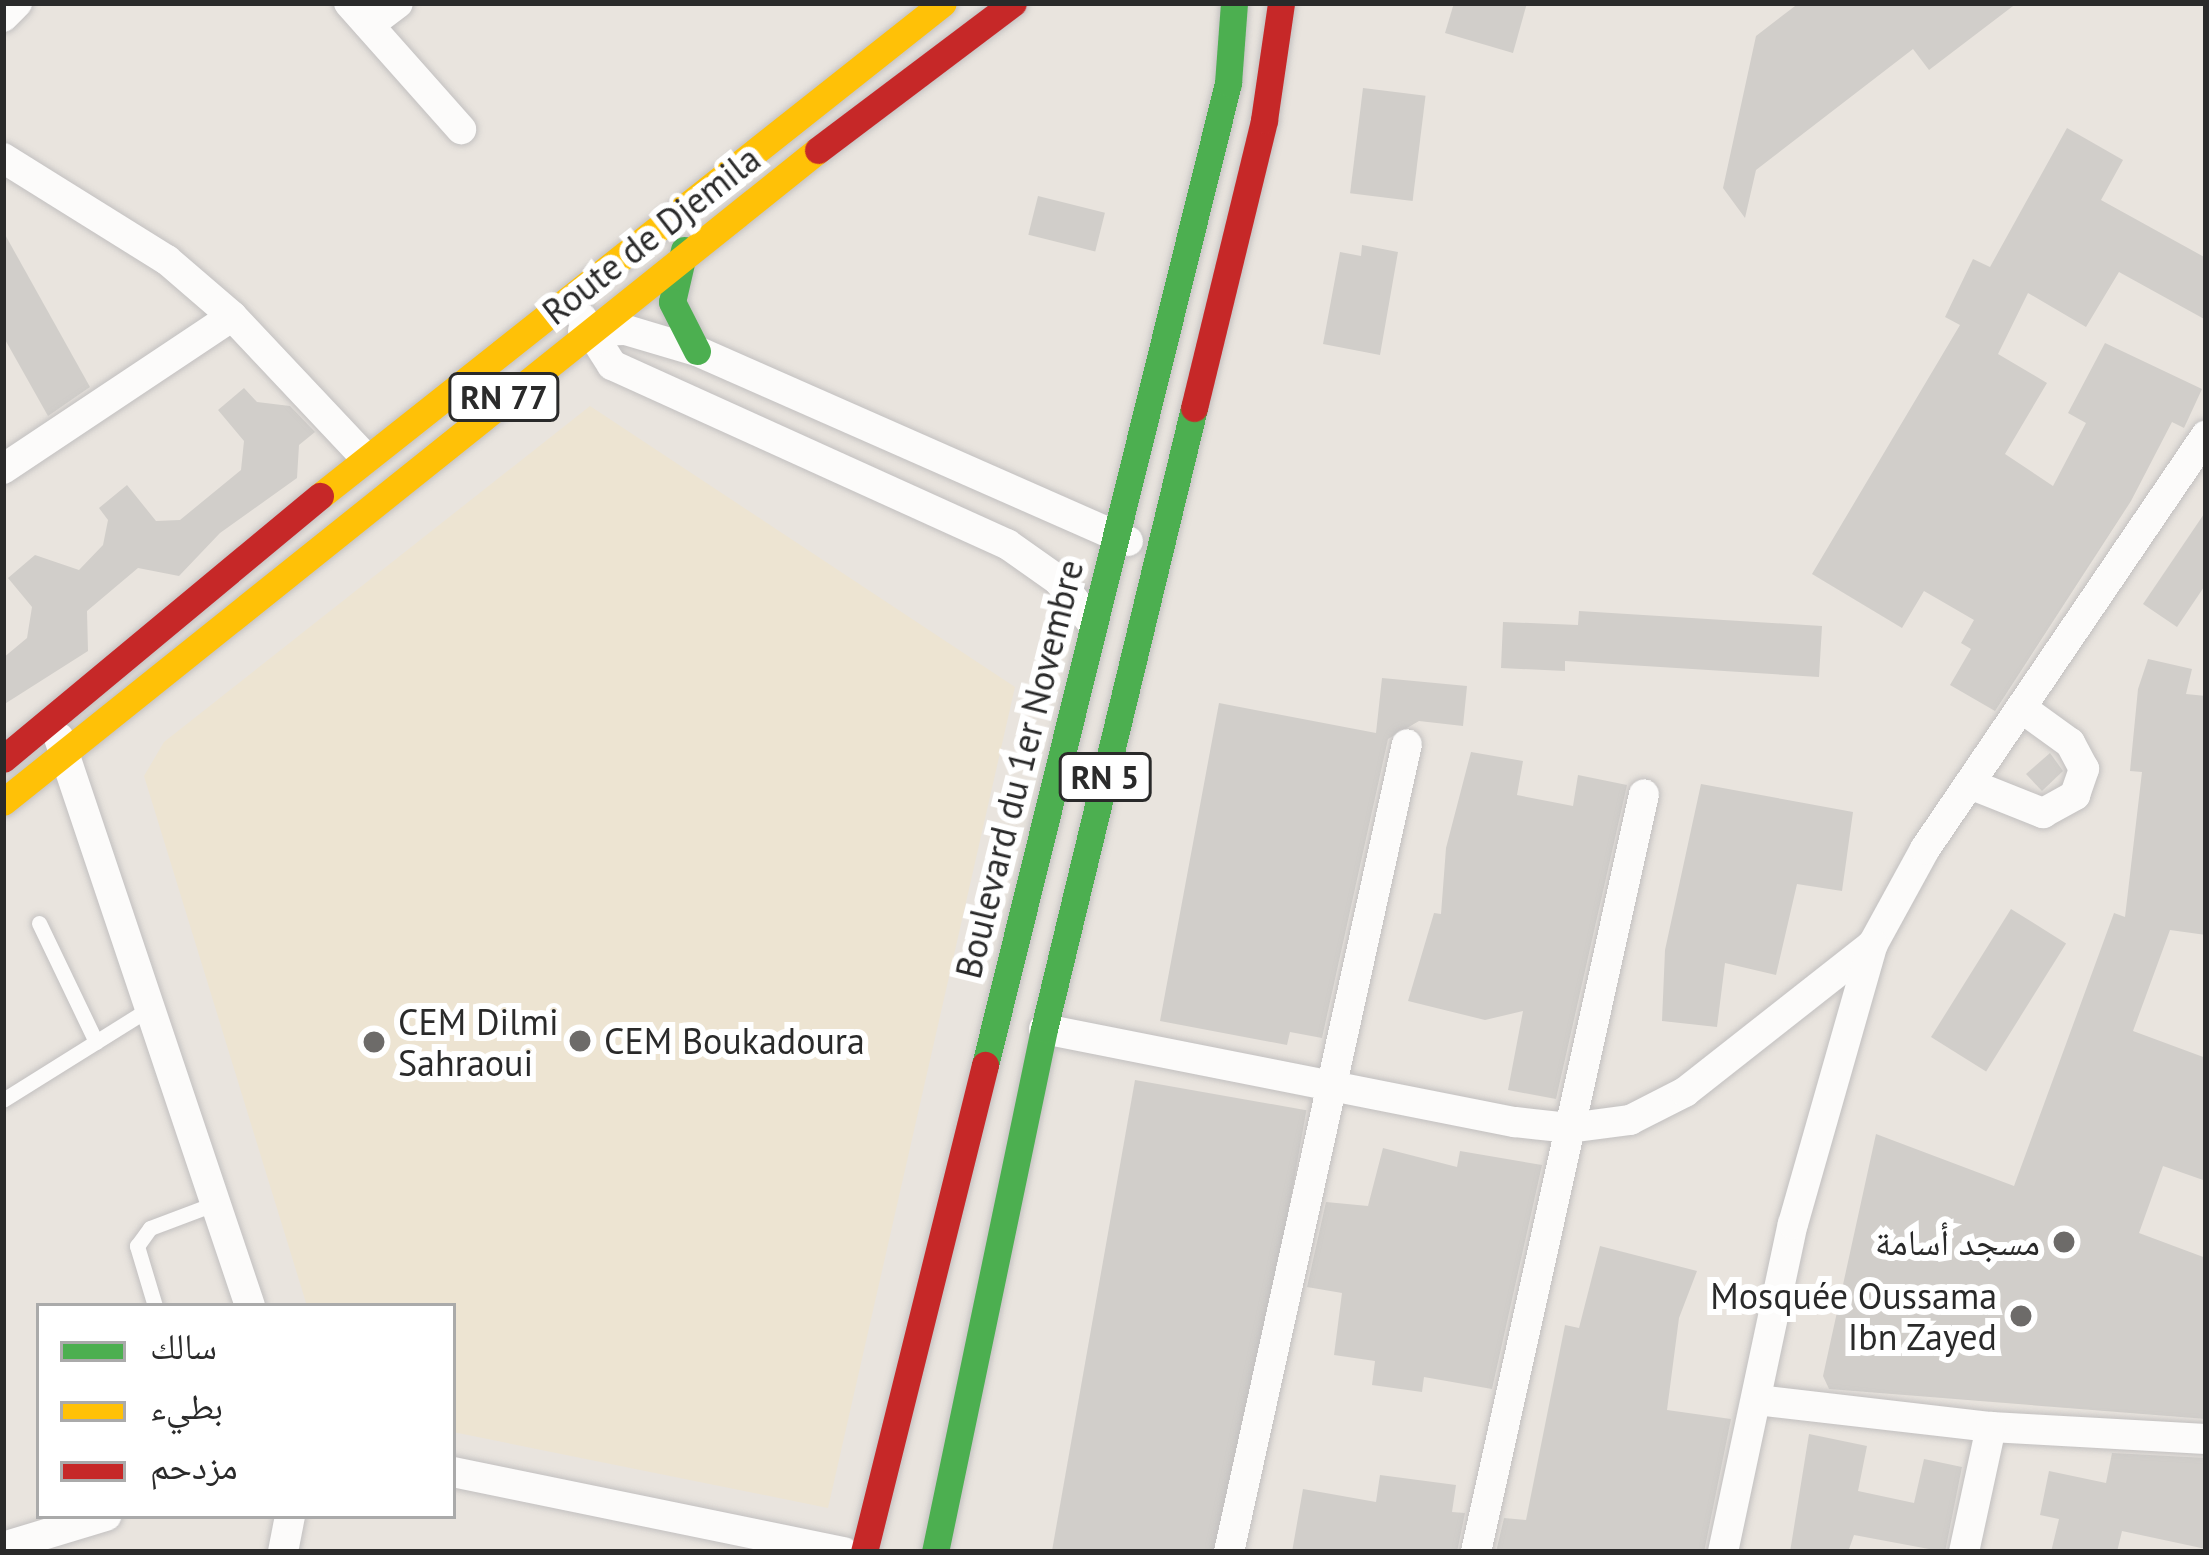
<!DOCTYPE html>
<html>
<head>
<meta charset="utf-8">
<style>
  body { margin:0 }
  #map { position:relative; width:2209px; height:1555px; overflow:hidden; background:#e9e4de; font-family:"PT Sans","Noto Naskh Arabic",sans-serif }
  div>[style] { position:absolute }
  .education>* { inset:0; background:#ede4d2 }
  .building>* { inset:0; background:#d1ceca; transform-origin:0 0 }
  .roads { filter:drop-shadow(0 0 3px #c2c0c0) drop-shadow(0 0 3px #c2c0c0) }
  .lane>* { height:15px; margin:-7.5px; padding:0 7.5px; transform-origin:7.5px; border-radius:7.5px; background:#fcfbfa }
  .street>* { height:30px; margin:-15px; padding:0 15px; transform-origin:15px; border-radius:15px; background:#fcfbfa }
  .fast>* { height:27px; margin:-13.5px; padding:0 13.5px; transform-origin:13.5px; border-radius:13.5px; background:#4caf50 }
  .slow>* { height:27px; margin:-13.5px; padding:0 13.5px; transform-origin:13.5px; border-radius:13.5px; background:#ffc107 }
  .jam>* { height:27px; margin:-13.5px; padding:0 13.5px; transform-origin:13.5px; border-radius:13.5px; background:#c62828 }
  .dots>* { width:33px; height:33px; translate:-50% -50%; box-sizing:border-box; border:6px solid #fff; border-radius:50% }
  span { translate:-50% -50%; white-space:nowrap; text-align:center; line-height:1.15; -webkit-text-stroke:12px #fff; paint-order:stroke }
  .shield-label span { padding:3px 9px; background:#fff; border:3px solid; border-radius:9px; -webkit-text-stroke-width:0 }
  .shield-label { font-size:33px; color:#2a2a2a; font-weight:700 }
  .street-label { font-size:36px; color:#2a2a2a }
  .poi-label { font-size:36px; color:#2a2a2a }
  .left { translate:0 -50%; text-align:left }
  .right { translate:-100% -50%; text-align:right }
  .frame { position:absolute; inset:0; border:6px solid #2a2a2a; pointer-events:none }
  .legend { position:absolute; left:36px; top:1303px; width:420px; height:216px; box-sizing:border-box; background:#fff; border:3px solid #aaa; margin:0; padding:15px 21px; list-style:none; font-size:36px; color:#2a2a2a }
  .legend li { display:flex; align-items:center; gap:24px; height:60px }
  .legend b { width:60px; border:3px solid #aaa }
</style>
</head>
<body>
<div id="map">
  <div class="education">
    <i style="clip-path:polygon(590px 406px,1015px 687px,828px 1508px,453px 1432px,453px 1306px,307px 1306px,144px 776px,164px 742px)"></i>
  </div>
  <div class="building">
    <i style="clip-path:polygon(1454px 3px,1527px 3px,1513px 53px,1445px 33px)"></i>
    <i style="clip-path:polygon(1799px 3px,2017px 3px,1929px 70px,1913px 49px,1756px 170px,1745px 218px,1723px 188px,1756px 36px)"></i>
    <i style="left:1363px;top:88px;width:63px;height:106px;rotate:7deg"></i>
    <i style="clip-path:polygon(2067px 128px,2123px 160px,2101px 200px,2206px 258px,2206px 320px,2119px 272px,2086px 327px,2028px 293px,1998px 354px,2047px 383px,2005px 454px,2053px 486px,2086px 423px,2068px 413px,2105px 343px,2202px 389px,2184px 428px,2172px 422px,2131px 501px,1995px 711px,1950px 685px,1971px 649px,1961px 643px,1974px 620px,1924px 591px,1902px 628px,1812px 574px,1960px 325px,1945px 317px,1973px 259px,1990px 267px)"></i>
    <i style="left:1038px;top:196px;width:69px;height:40px;rotate:14deg"></i>
    <i style="clip-path:polygon(3px 231px,90px 387px,48px 416px,3px 336px)"></i>
    <i style="clip-path:polygon(1362px 245px,1398px 252px,1380px 355px,1323px 344px,1340px 252px,1361px 256px)"></i>
    <i style="clip-path:polygon(244px 388px,257px 402px,290px 406px,315px 432px,299px 445px,297px 478px,220px 533px,179px 576px,138px 568px,87px 611px,88px 651px,3px 705px,3px 658px,27px 638px,32px 607px,8px 578px,35px 555px,79px 570px,103px 545px,108px 520px,99px 508px,127px 485px,156px 521px,180px 520px,241px 470px,244px 441px,218px 410px)"></i>
    <i style="clip-path:polygon(2206px 511px,2206px 584px,2177px 627px,2143px 604px)"></i>
    <i style="clip-path:polygon(1579px 611px,1822px 626px,1819px 677px,1565px 661px,1565px 671px,1501px 668px,1503px 622px,1578px 625px)"></i>
    <i style="clip-path:polygon(2148px 659px,2192px 669px,2186px 694px,2206px 696px,2206px 935px,2170px 930px,2133px 1031px,2206px 1058px,2206px 1181px,2163px 1166px,2139px 1233px,2206px 1258px,2206px 1419px,1829px 1389px,1823px 1376px,1876px 1134px,2014px 1186px,2114px 913px,2125px 917px,2142px 772px,2130px 771px,2138px 689px)"></i>
    <i style="clip-path:polygon(1382px 678px,1467px 686px,1463px 726px,1419px 721px,1388px 739px,1322px 1038px,1290px 1032px,1287px 1045px,1160px 1021px,1219px 703px,1376px 733px)"></i>
    <i style="clip-path:polygon(1471px 752px,1523px 761px,1517px 795px,1573px 806px,1578px 775px,1627px 785px,1556px 1099px,1508px 1090px,1523px 1011px,1485px 1020px,1408px 1001px,1434px 913px,1441px 914px,1446px 848px)"></i>
    <i style="clip-path:polygon(2050px 753px,2063px 771px,2042px 791px,2026px 774px)"></i>
    <i style="clip-path:polygon(1701px 784px,1853px 812px,1842px 891px,1797px 884px,1776px 975px,1725px 963px,1717px 1027px,1662px 1021px,1665px 950px)"></i>
    <i style="left:2011px;top:909px;width:65px;height:151px;rotate:32deg"></i>
    <i style="left:1135px;top:1080px;width:174px;height:481px;rotate:10deg"></i>
    <i style="clip-path:polygon(1383px 1148px,1457px 1167px,1460px 1151px,1542px 1165px,1492px 1389px,1424px 1377px,1422px 1392px,1372px 1385px,1375px 1361px,1334px 1355px,1342px 1293px,1307px 1287px,1326px 1202px,1368px 1206px)"></i>
    <i style="clip-path:polygon(1600px 1246px,1697px 1271px,1679px 1318px,1667px 1410px,1731px 1419px,1704px 1552px,1496px 1552px,1504px 1518px,1526px 1520px,1565px 1325px,1579px 1328px)"></i>
    <i style="clip-path:polygon(1809px 1434px,1867px 1446px,1858px 1491px,1914px 1503px,1924px 1459px,1962px 1467px,1945px 1552px,1854px 1535px,1848px 1552px,1790px 1552px)"></i>
    <i style="clip-path:polygon(2112px 1453px,2206px 1458px,2206px 1549px,2122px 1531px,2117px 1552px,2051px 1552px,2059px 1519px,2040px 1515px,2049px 1471px,2106px 1483px)"></i>
    <i style="clip-path:polygon(1380px 1475px,1456px 1485px,1452px 1512px,1465px 1513px,1457px 1552px,1292px 1552px,1303px 1489px,1376px 1502px)"></i>
  </div>
  <div class="roads">
    <div class="lane">
      <i style="left:39px;top:923px;width:132px;rotate:64.4deg"></i>
      <i style="left:3px;top:1100px;width:170px;rotate:-32deg"></i>
      <i style="left:155px;top:1306px;width:63px;rotate:-106.7deg"></i>
      <i style="left:137px;top:1246px;width:22px;rotate:-54deg"></i>
      <i style="left:150px;top:1228px;width:68px;rotate:-20.6deg"></i>
    </div>
    <div class="street">
      <i style="left:349px;top:3px;width:169px;rotate:48.4deg"></i>
      <i style="left:3px;top:17px;width:20px;rotate:-45deg"></i>
      <i style="left:369px;top:25px;width:36px;rotate:-37deg"></i>
      <i style="left:3px;top:158px;width:193px;rotate:31.9deg"></i>
      <i style="left:167px;top:260px;width:86px;rotate:40.7deg"></i>
      <i style="left:582px;top:318px;width:56px;rotate:57.4deg"></i>
      <i style="left:612px;top:365px;width:434px;rotate:24.4deg"></i>
      <i style="left:1007px;top:544px;width:62px;rotate:35.2deg"></i>
      <i style="left:1058px;top:580px;width:56px;rotate:51.5deg"></i>
      <i style="left:583px;top:331px;width:43px;rotate:-1.3deg"></i>
      <i style="left:626px;top:330px;width:74px;rotate:16.5deg"></i>
      <i style="left:697px;top:351px;width:471px;rotate:23.8deg"></i>
      <i style="left:3px;top:469px;width:275px;rotate:-33.7deg"></i>
      <i style="left:232px;top:316px;width:195px;rotate:46.7deg"></i>
      <i style="left:59px;top:738px;width:599px;rotate:71.41deg"></i>
      <i style="left:1970px;top:784px;width:79px;rotate:21.7deg"></i>
      <i style="left:2043px;top:813px;width:37px;rotate:-29deg"></i>
      <i style="left:2075px;top:795px;width:28px;rotate:-71deg"></i>
      <i style="left:2084px;top:769px;width:30px;rotate:-118deg"></i>
      <i style="left:2070px;top:743px;width:58px;rotate:-144.1deg"></i>
      <i style="left:1044px;top:1029px;width:480px;rotate:11.2deg"></i>
      <i style="left:1515px;top:1122px;width:54px;rotate:6.3deg"></i>
      <i style="left:1569px;top:1128px;width:62px;rotate:-7.5deg"></i>
      <i style="left:1630px;top:1120px;width:62px;rotate:-27deg"></i>
      <i style="left:1685px;top:1092px;width:239px;rotate:-38.2deg"></i>
      <i style="left:1873px;top:944px;width:108px;rotate:-61.3deg"></i>
      <i style="left:1925px;top:849px;width:500px;rotate:-55.8deg"></i>
      <i style="left:1757px;top:1400px;width:236px;rotate:6.6deg"></i>
      <i style="left:1991px;top:1427px;width:215px;rotate:3.2deg"></i>
      <i style="left:453px;top:1472px;width:399px;rotate:11.6deg"></i>
      <i style="left:3px;top:1547px;width:108px;rotate:-16.8deg"></i>
      <i style="left:283px;top:1552px;width:37px;rotate:-79deg"></i>
      <i style="left:1229px;top:1552px;width:827px;rotate:-77.58deg"></i>
      <i style="left:1476px;top:1552px;width:776px;rotate:-77.5deg"></i>
      <i style="left:1723px;top:1552px;width:335px;rotate:-78deg"></i>
      <i style="left:1793px;top:1224px;width:291px;rotate:-74.1deg"></i>
      <i style="left:1964px;top:1552px;width:128px;rotate:-77.8deg"></i>
    </div>
    <div class="fast">
      <i style="left:684px;top:250px;width:53px;rotate:103deg"></i>
      <i style="left:672px;top:302px;width:55px;rotate:63deg"></i>
      <i style="left:985px;top:1065px;width:1012px;rotate:-76.1deg"></i>
      <i style="left:1228px;top:83px;width:80px;rotate:-85.7deg"></i>
      <i style="left:935px;top:1552px;width:534px;rotate:-78.23deg"></i>
      <i style="left:1044px;top:1029px;width:639px;rotate:-76.42deg"></i>
    </div>
    <div class="slow">
      <i style="left:320px;top:496px;width:794px;rotate:-38.36deg"></i>
      <i style="left:3px;top:802px;width:1044px;rotate:-38.66deg"></i>
    </div>
    <div class="jam">
      <i style="left:818px;top:150px;width:244px;rotate:-37deg"></i>
      <i style="left:1194px;top:408px;width:296px;rotate:-76.3deg"></i>
      <i style="left:1264px;top:120px;width:118px;rotate:-81.7deg"></i>
      <i style="left:3px;top:759px;width:412px;rotate:-39.7deg"></i>
      <i style="left:864px;top:1552px;width:502px;rotate:-76.05deg"></i>
    </div>
  </div>
  <div class="dots">
    <i style="left:580px;top:1041px;background:#6d6b69"></i>
    <i style="left:374px;top:1042px;background:#6d6b69"></i>
    <i style="left:2064px;top:1242px;background:#6d6b69"></i>
    <i style="left:2021px;top:1316px;background:#6d6b69"></i>
  </div>
  <div class="shield-label">
    <span style="left:504px;top:397px">RN 77</span>
    <span style="left:1105px;top:777px">RN 5</span>
  </div>
  <div class="street-label">
    <span style="left:651px;top:235px;rotate:-38deg">Route de Djemila</span>
    <span style="left:1019px;top:769px;rotate:-76deg">Boulevard du 1er Novembre</span>
  </div>
  <div class="poi-label">
    <span class="left" style="left:398px;top:1042px">CEM Dilmi<br>Sahraoui</span>
    <span class="left" style="left:604px;top:1041px">CEM Boukadoura</span>
    <span class="right" style="left:2040px;top:1242px">مسجد أسامة</span>
    <span class="right" style="left:1997px;top:1316px">Mosquée Oussama<br>Ibn Zayed</span>
  </div>
  <div class="frame"></div>
  <ul class="legend">
  <li><b style="height:15px;background:#4caf50"></b>سالك</li>
  <li><b style="height:15px;background:#ffc107"></b>بطيء</li>
  <li><b style="height:15px;background:#c62828"></b>مزدحم</li>
  </ul>
</div>
</body>
</html>
